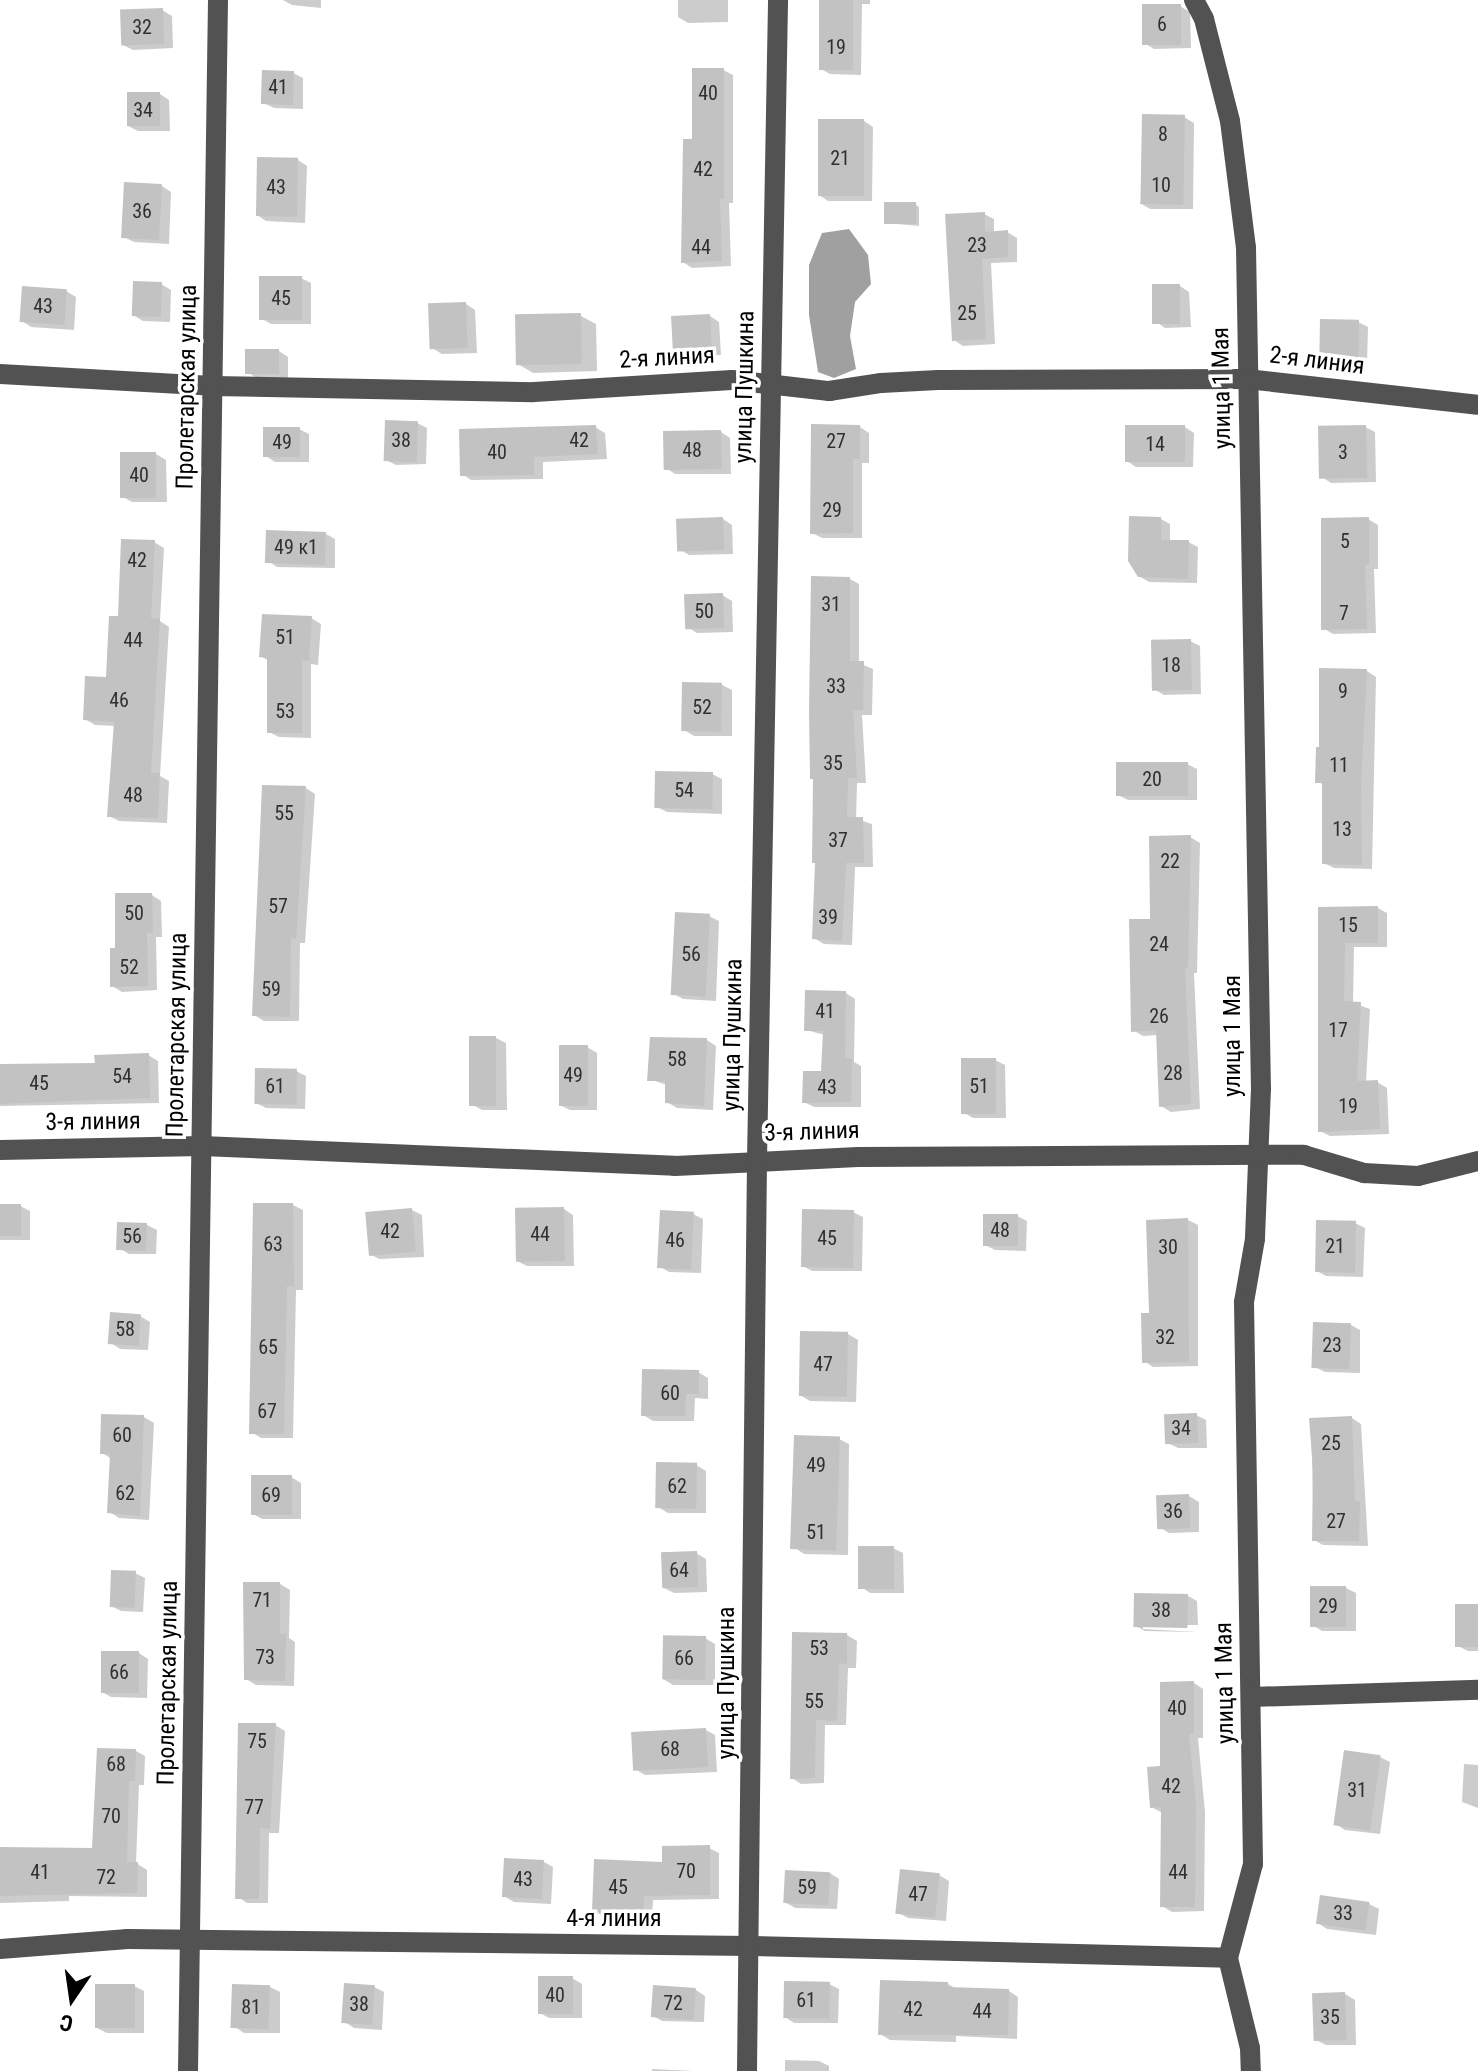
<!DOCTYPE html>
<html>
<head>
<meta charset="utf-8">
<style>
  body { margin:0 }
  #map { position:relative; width:1478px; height:2071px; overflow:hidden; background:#fff; font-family:"Roboto Condensed",sans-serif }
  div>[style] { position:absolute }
  .water>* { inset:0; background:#a0a0a0 }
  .shadow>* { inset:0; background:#0003 }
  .building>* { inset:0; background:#c2c2c2; transform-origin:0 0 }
  .minor>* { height:20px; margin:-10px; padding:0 10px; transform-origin:10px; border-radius:10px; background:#525252 }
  span { translate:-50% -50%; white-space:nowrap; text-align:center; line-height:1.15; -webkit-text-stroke:7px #fff; paint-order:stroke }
  .number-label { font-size:20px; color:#303030 }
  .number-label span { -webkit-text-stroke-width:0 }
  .street-label { font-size:24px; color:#000 }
  .north { position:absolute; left:32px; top:1959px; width:80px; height:80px; -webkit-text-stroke:6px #fff; paint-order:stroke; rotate:193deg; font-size:22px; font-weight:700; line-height:32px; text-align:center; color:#000 }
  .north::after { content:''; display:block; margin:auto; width:28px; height:36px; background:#000; clip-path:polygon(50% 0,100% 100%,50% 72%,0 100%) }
</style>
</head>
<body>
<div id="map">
  <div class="water">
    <i style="clip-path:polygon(849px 229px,868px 255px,871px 284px,855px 302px,850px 336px,856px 369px,834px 378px,818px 372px,809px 315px,809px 265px,822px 233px)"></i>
  </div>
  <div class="shadow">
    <i style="clip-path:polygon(283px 0,321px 0,321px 8px,292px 5px)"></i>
    <i style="clip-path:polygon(678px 0,728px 0,728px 22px,688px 23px,678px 17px)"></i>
    <i style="clip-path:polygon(820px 0,870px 0,870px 4px,862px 4px,861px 75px,830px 74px,821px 69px)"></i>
    <i style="clip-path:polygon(1180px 6px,1190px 12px,1191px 48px,1154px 49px,1144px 43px)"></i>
    <i style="clip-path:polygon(162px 10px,172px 16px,173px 48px,133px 50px,123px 45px)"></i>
    <i style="clip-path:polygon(723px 70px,733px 75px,733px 203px,729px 203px,731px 266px,692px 268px,683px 262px,694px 141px)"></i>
    <i style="clip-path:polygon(293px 73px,303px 78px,303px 109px,274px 108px,264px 103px)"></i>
    <i style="clip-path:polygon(160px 94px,169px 100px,170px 131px,138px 131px,128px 126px)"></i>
    <i style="clip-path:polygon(1184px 117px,1194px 123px,1193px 209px,1150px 209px,1140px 203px)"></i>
    <i style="clip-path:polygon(864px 121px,873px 127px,872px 201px,828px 201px,819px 195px)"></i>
    <i style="clip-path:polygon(298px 160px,307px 166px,305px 223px,266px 221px,257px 215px)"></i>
    <i style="clip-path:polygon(162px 186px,171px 192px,169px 244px,134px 242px,124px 237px)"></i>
    <i style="clip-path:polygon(915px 204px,919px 207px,919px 226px,886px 223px)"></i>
    <i style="clip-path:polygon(984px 214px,994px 219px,994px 233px,1007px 232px,1017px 238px,1017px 262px,991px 263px,995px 344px,963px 346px,954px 340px)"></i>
    <i style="clip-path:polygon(301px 278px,311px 283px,311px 324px,271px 324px,262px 319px)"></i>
    <i style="clip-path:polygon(161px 284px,171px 290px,170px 322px,143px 321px,133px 315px)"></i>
    <i style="clip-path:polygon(1180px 286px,1189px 292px,1191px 327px,1165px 328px,1156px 322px)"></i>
    <i style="clip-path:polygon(66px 291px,76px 297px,74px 330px,31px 327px,22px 321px)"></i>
    <i style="clip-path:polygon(466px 304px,475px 310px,477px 353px,442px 354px,432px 348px)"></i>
    <i style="clip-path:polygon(581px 316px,596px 324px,597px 371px,533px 373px,518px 364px)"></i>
    <i style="clip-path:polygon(710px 316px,719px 322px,721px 355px,683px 356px,674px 350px)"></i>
    <i style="clip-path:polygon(1358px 322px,1368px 327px,1367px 363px,1330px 362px,1320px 357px)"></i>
    <i style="clip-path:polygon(279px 351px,288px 357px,288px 379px,257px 378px,247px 372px)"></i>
    <i style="clip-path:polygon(417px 423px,427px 428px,426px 464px,396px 465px,386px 460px)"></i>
    <i style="clip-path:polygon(595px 427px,605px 433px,607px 459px,543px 462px,543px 479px,471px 480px,462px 474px)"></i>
    <i style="clip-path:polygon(860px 427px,869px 433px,869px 463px,862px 463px,862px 538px,822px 538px,812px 533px)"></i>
    <i style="clip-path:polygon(1185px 427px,1194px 433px,1193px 467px,1136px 467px,1127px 461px)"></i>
    <i style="clip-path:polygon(1365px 427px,1375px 432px,1376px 482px,1331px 483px,1322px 477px)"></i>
    <i style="clip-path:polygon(299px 429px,309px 434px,309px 462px,275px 462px,266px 456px)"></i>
    <i style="clip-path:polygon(721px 432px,730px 438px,731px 474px,675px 474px,666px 468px)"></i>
    <i style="clip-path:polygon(156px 454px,166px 460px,167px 502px,132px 502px,123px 497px)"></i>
    <i style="clip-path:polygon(723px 519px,732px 525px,733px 554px,689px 555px,679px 549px)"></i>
    <i style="clip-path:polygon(1161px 519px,1170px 524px,1170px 542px,1188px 542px,1198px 547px,1197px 583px,1149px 582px,1139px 576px)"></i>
    <i style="clip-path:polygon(1368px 519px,1378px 525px,1378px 569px,1374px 569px,1376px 633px,1333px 634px,1323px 628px)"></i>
    <i style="clip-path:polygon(326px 534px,335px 539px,335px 568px,277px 567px,268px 561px)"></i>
    <i style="clip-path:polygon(154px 542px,164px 548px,160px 621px,169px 627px,160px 776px,169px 781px,167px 823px,119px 821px,109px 816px,116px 726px,95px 725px,85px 719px,107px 679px,120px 618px)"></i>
    <i style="clip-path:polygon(850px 579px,859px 584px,859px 663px,873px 669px,872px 715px,862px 715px,866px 783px,857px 783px,856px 819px,872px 824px,873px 867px,855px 867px,852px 945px,824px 944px,814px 938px)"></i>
    <i style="clip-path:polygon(722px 595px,732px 601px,733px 632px,697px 633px,687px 627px)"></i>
    <i style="clip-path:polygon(311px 618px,321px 624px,318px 665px,311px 664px,311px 738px,279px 737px,269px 732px,269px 661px,261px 656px)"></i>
    <i style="clip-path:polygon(1190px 641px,1200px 646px,1201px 694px,1164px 695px,1154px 689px)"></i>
    <i style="clip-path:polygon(1367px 671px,1376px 677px,1372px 869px,1334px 868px,1324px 863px,1324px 785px,1317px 781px,1321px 749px)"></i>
    <i style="clip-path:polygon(722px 685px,732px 690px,732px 736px,694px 736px,684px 730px)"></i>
    <i style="clip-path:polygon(1187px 764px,1197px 769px,1197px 800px,1128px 800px,1118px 795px)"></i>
    <i style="clip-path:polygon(712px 774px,722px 779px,722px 814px,667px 812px,657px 807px)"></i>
    <i style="clip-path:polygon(306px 788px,315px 794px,305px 943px,300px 943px,299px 1021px,264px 1021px,254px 1015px)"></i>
    <i style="clip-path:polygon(1190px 837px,1200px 843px,1197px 973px,1194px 973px,1200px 1109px,1171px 1112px,1161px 1106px,1158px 1035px,1143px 1036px,1133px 1030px,1152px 921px)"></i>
    <i style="clip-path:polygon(152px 895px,161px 901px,162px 937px,156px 937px,157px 990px,122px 992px,112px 986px,117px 950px)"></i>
    <i style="clip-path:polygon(1378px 908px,1387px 913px,1387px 947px,1354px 947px,1353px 1003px,1370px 1009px,1366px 1082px,1377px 1082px,1387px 1088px,1389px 1134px,1330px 1136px,1320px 1131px,1320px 909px)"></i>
    <i style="clip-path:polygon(709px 916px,719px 921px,716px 1001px,683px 999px,674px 994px)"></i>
    <i style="clip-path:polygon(846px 993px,855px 999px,854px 1062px,861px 1066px,861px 1107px,814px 1107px,804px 1102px,823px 1073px,825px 1035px,806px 1030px)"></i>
    <i style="clip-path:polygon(496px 1038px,506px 1043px,507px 1110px,482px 1110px,473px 1105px)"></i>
    <i style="clip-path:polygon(707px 1040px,716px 1046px,713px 1110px,677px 1108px,667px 1102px,667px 1085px,649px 1079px)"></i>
    <i style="clip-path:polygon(587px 1047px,597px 1053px,597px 1110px,570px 1110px,560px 1105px)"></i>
    <i style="clip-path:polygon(148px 1055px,158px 1061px,159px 1103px,0 1106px,0 1066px,97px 1064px)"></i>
    <i style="clip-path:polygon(995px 1060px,1005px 1065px,1006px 1118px,973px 1118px,964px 1113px)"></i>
    <i style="clip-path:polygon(296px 1071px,306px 1076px,305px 1109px,266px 1108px,256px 1103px)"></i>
    <i style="clip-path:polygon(293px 1205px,303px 1210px,303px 1290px,296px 1290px,293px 1438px,261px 1438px,251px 1432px)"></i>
    <i style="clip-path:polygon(0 1206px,20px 1206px,30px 1211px,30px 1240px,0 1240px)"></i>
    <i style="clip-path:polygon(564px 1209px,573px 1215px,574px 1266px,527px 1266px,517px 1261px)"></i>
    <i style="clip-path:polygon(412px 1210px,422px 1215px,424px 1257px,379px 1259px,370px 1254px)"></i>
    <i style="clip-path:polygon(853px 1212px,863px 1217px,862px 1271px,812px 1271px,803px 1266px)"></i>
    <i style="clip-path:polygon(693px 1214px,703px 1219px,701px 1273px,669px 1272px,659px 1266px)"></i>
    <i style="clip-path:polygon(1017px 1216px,1027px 1221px,1026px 1251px,995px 1250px,985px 1245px)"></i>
    <i style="clip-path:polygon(1188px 1220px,1198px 1225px,1198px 1366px,1153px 1367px,1144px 1361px,1151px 1315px)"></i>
    <i style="clip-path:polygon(1355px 1223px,1365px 1228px,1363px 1277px,1326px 1276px,1317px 1271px)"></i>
    <i style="clip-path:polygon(147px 1225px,157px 1230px,156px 1254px,129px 1254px,119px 1248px)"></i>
    <i style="clip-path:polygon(140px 1316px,150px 1322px,148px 1350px,120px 1349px,111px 1343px)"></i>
    <i style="clip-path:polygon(1351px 1325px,1360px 1330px,1360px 1373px,1325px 1372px,1315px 1367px)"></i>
    <i style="clip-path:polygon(848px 1334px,858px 1340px,856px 1402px,810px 1401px,800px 1395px)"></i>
    <i style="clip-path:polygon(698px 1372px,708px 1378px,708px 1399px,695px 1398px,694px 1421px,653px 1421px,643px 1415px)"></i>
    <i style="clip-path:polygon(1196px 1415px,1206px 1420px,1207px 1448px,1178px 1448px,1168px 1443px)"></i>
    <i style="clip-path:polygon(103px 1416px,144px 1417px,154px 1423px,149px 1520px,119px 1518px,110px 1512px,112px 1459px,102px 1453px)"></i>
    <i style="clip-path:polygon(1352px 1418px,1361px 1424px,1368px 1546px,1323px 1545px,1314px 1540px,1311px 1420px)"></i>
    <i style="clip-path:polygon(839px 1439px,849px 1444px,848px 1555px,804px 1554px,795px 1548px)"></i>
    <i style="clip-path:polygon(696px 1465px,706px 1471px,706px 1513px,668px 1513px,658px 1507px)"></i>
    <i style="clip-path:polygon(291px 1477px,301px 1483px,301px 1519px,262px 1519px,253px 1514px)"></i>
    <i style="clip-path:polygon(1189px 1496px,1199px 1502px,1199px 1532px,1169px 1533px,1159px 1527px)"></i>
    <i style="clip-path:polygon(893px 1548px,903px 1553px,904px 1593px,870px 1593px,861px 1587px)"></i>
    <i style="clip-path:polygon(696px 1553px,706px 1559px,707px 1592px,674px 1593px,664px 1588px)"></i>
    <i style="clip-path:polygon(135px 1573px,145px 1578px,143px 1612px,121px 1611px,111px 1606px)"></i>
    <i style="clip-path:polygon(280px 1584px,290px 1590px,289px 1638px,295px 1642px,294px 1686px,256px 1685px,246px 1679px)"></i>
    <i style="clip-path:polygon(1346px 1588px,1356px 1593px,1356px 1631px,1322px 1631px,1312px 1625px)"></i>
    <i style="clip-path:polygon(1188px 1596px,1197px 1601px,1198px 1625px,1143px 1625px,1143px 1629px,1198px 1632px,1145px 1631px,1136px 1626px)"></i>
    <i style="clip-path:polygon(1478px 1606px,1478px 1651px,1468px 1651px,1458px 1646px)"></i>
    <i style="clip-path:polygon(847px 1635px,857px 1641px,856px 1668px,848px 1668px,846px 1725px,825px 1725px,824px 1783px,801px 1784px,792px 1778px)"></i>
    <i style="clip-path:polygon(705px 1638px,715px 1644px,715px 1685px,673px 1685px,663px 1679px)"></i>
    <i style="clip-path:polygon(139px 1653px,148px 1659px,147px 1698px,111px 1697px,102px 1692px)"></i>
    <i style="clip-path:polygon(1194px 1683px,1203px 1689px,1203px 1738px,1198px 1738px,1205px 1812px,1204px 1911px,1172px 1912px,1162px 1906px,1163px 1813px,1151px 1807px,1162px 1768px)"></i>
    <i style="clip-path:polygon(275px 1725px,285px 1731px,279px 1833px,269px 1833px,268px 1903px,247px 1903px,238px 1897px)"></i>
    <i style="clip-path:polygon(706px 1730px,715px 1735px,717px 1772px,645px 1775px,635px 1769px)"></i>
    <i style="clip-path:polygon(136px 1751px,145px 1756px,144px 1785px,139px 1785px,136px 1863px,147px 1870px,147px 1897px,69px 1896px,69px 1901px,0 1903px,0 1858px,94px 1850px)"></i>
    <i style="clip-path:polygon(1380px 1757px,1390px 1762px,1380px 1834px,1345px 1830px,1336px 1824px)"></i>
    <i style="clip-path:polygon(1464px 1764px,1478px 1765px,1478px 1808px,1462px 1802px)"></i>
    <i style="clip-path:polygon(709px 1848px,719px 1853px,719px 1899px,653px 1900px,652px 1918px,603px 1916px,594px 1911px,664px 1864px)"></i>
    <i style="clip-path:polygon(544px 1862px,553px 1867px,551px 1904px,514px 1902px,504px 1896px)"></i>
    <i style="clip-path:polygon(830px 1873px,839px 1879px,837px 1909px,795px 1908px,785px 1902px)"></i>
    <i style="clip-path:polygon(939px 1875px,949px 1881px,946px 1921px,908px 1918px,899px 1913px)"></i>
    <i style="clip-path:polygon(1369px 1904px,1379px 1909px,1376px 1935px,1327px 1929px,1318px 1923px)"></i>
    <i style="clip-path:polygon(572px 1978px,582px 1984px,582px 2018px,549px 2018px,540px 2013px)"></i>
    <i style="clip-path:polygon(829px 1984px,839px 1989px,838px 2023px,794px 2023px,785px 2017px)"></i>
    <i style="clip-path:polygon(948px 1984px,957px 1989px,1009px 1991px,1018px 1997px,1017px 2039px,956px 2036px,956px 2042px,890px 2040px,880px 2034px)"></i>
    <i style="clip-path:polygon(134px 1986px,144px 1991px,144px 2033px,107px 2033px,97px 2028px)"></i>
    <i style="clip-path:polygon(270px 1987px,280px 1992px,280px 2033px,244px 2033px,235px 2027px)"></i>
    <i style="clip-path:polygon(374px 1987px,384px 1992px,382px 2030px,354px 2028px,345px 2022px)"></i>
    <i style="clip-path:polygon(696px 1990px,705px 1996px,704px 2022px,662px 2021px,653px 2016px)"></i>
    <i style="clip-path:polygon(1345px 1994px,1355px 2000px,1356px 2045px,1326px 2045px,1316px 2040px)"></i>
    <i style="clip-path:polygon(785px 2060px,819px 2061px,829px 2066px,829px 2071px,785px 2071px)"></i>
    <i style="clip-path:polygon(652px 2069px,694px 2071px,652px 2071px)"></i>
  </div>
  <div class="building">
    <i style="left:819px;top:0;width:34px;height:70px"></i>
    <i style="left:1142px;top:4px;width:39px;height:41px"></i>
    <i style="left:163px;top:8px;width:36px;height:43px;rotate:88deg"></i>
    <i style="clip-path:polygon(692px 68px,724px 68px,724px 199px,720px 199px,722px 261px,681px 263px,683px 139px,692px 139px)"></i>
    <i style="left:262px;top:70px;width:32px;height:34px;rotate:2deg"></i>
    <i style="left:160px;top:92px;width:34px;height:33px;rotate:90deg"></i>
    <i style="left:1142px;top:114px;width:43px;height:90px;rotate:1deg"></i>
    <i style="left:818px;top:119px;width:46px;height:77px"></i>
    <i style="left:257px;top:157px;width:41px;height:59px;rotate:1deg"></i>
    <i style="left:124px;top:182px;width:38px;height:56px;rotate:3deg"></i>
    <i style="left:884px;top:202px;width:32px;height:22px"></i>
    <i style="clip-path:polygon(985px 212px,985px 232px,1008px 230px,1008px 257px,982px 259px,986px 339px,952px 341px,945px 214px)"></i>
    <i style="left:259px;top:276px;width:43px;height:44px"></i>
    <i style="left:133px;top:281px;width:29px;height:35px;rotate:2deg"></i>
    <i style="left:1152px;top:284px;width:28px;height:40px"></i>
    <i style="left:22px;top:286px;width:45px;height:36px;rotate:4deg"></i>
    <i style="left:466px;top:302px;width:46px;height:38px;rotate:88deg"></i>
    <i style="left:581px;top:313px;width:51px;height:66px;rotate:89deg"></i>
    <i style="left:710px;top:314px;width:36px;height:39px;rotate:87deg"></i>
    <i style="left:1320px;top:319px;width:39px;height:39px;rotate:1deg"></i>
    <i style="left:279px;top:349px;width:25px;height:34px;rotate:90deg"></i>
    <i style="left:385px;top:420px;width:33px;height:41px;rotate:2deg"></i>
    <i style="clip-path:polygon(811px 424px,860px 425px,860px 459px,853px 459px,853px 533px,810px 534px)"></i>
    <i style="clip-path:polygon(596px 425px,598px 454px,534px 457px,534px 475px,460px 476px,459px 429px)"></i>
    <i style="left:1125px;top:425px;width:60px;height:37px"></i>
    <i style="left:1366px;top:425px;width:53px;height:48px;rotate:89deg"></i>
    <i style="left:263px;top:427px;width:37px;height:30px"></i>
    <i style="left:721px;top:430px;width:39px;height:58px;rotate:89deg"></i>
    <i style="left:120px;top:452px;width:36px;height:46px"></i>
    <i style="clip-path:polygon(1129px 516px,1161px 517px,1161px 540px,1189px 540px,1188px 579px,1138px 577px,1128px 561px)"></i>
    <i style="left:723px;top:517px;width:33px;height:47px;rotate:88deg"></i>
    <i style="clip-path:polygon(1369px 517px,1369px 565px,1365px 565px,1367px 629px,1321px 630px,1321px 518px)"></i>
    <i style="left:266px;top:530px;width:60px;height:33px;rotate:2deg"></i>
    <i style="clip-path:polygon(121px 539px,155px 540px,151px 618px,160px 619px,151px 773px,160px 773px,158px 818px,107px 817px,114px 722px,83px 720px,85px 676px,106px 677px,109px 616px,118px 616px)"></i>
    <i style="clip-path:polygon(811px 576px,850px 577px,850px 661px,864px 661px,863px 710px,853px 710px,857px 778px,848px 778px,847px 817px,863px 817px,864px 863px,846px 863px,842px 941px,812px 939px,815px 863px,812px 863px,813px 779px,810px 779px,809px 710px)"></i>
    <i style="left:723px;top:593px;width:35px;height:39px;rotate:88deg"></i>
    <i style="clip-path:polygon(262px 614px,312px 616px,309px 661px,302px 660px,302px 733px,267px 733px,267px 658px,259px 657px)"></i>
    <i style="left:1191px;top:639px;width:51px;height:40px;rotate:89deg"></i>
    <i style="clip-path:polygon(1319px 668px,1367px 669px,1361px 783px,1362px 865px,1322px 864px,1322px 783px,1315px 783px,1316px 747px,1319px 747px)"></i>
    <i style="left:682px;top:682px;width:40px;height:49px;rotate:1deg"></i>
    <i style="left:1116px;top:762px;width:72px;height:34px"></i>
    <i style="left:655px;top:771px;width:58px;height:37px;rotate:1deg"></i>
    <i style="clip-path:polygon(262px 785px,306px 786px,296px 939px,291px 938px,290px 1017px,252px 1016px)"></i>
    <i style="clip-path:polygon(1191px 835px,1188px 968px,1185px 968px,1191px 1104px,1159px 1107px,1156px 1030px,1131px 1032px,1129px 919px,1150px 919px,1149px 836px)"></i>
    <i style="clip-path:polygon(115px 893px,152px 893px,153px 933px,147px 933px,148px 986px,110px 987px,110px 948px,115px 948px)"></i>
    <i style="clip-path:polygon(1378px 906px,1378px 943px,1345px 943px,1344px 1001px,1361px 1002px,1357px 1081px,1378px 1080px,1380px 1129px,1318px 1132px,1318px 907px)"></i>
    <i style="left:675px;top:912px;width:35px;height:83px;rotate:3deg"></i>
    <i style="clip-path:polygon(805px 990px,846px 991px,845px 1058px,852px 1059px,851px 1102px,802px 1103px,803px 1071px,821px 1071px,823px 1031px,804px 1031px)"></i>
    <i style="left:469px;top:1036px;width:27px;height:70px"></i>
    <i style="clip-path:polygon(650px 1037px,707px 1038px,704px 1106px,665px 1103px,665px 1081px,647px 1081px)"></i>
    <i style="left:559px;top:1045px;width:29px;height:61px"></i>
    <i style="clip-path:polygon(149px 1053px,150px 1098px,0 1104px,0 1064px,95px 1063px,94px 1055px)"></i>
    <i style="left:961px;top:1058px;width:35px;height:56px"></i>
    <i style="left:255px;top:1068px;width:42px;height:36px;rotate:1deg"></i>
    <i style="clip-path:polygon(253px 1203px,293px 1203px,294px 1286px,287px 1286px,284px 1434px,249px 1434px)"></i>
    <i style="left:0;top:1204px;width:21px;height:32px"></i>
    <i style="left:564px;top:1207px;width:54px;height:49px;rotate:89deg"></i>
    <i style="left:412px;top:1208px;width:44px;height:47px;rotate:85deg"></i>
    <i style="left:802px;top:1209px;width:52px;height:58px;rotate:1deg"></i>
    <i style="left:660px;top:1210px;width:34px;height:58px;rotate:3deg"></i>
    <i style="left:983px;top:1214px;width:35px;height:32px"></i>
    <i style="clip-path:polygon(1188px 1218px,1189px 1362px,1142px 1363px,1141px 1313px,1149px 1313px,1146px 1220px)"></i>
    <i style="left:1316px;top:1220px;width:40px;height:52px;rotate:1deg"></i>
    <i style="left:117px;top:1222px;width:30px;height:28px;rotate:2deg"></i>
    <i style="left:110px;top:1312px;width:31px;height:32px;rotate:4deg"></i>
    <i style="left:1313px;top:1322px;width:38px;height:46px;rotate:2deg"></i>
    <i style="left:800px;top:1331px;width:48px;height:65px;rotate:1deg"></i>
    <i style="clip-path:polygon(642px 1369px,699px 1370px,699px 1394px,686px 1394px,685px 1416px,641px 1416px)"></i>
    <i style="left:1197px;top:1413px;width:30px;height:33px;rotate:88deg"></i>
    <i style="clip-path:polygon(101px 1414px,144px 1415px,140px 1516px,107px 1513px,110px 1454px,100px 1454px)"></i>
    <i style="clip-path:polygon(1352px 1416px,1355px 1501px,1360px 1501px,1359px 1541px,1312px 1541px,1313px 1469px,1309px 1418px)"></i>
    <i style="left:794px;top:1435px;width:46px;height:114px;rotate:2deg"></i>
    <i style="left:656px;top:1462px;width:41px;height:46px;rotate:1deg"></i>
    <i style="left:251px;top:1475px;width:41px;height:40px"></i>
    <i style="left:1189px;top:1494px;width:34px;height:33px;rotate:88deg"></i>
    <i style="left:858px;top:1546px;width:36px;height:43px"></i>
    <i style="left:697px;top:1551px;width:36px;height:36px;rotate:88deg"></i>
    <i style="left:111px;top:1570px;width:25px;height:37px;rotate:2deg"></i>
    <i style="clip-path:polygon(243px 1582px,280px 1582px,280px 1634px,286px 1634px,285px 1681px,244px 1680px)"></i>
    <i style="left:1310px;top:1586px;width:36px;height:41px"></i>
    <i style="left:1134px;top:1593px;width:54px;height:34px;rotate:1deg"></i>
    <i style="left:1455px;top:1604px;width:23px;height:43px"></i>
    <i style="clip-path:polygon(792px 1632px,847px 1633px,847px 1664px,839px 1663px,837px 1721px,816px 1720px,815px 1778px,790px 1779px)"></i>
    <i style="left:706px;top:1636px;width:44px;height:43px;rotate:91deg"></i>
    <i style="left:101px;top:1651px;width:38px;height:42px"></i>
    <i style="clip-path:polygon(1194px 1681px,1194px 1733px,1189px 1734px,1196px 1805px,1195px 1907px,1160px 1907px,1161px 1807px,1150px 1808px,1147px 1767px,1160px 1766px,1160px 1682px)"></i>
    <i style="clip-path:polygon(238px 1723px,276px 1723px,270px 1829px,260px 1828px,259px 1899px,235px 1899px)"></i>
    <i style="left:706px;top:1728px;width:39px;height:75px;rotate:87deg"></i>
    <i style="clip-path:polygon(97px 1748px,136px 1749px,135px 1781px,129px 1781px,127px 1862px,138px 1862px,137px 1893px,0 1896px,0 1847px,92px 1848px)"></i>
    <i style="left:1344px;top:1750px;width:37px;height:76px;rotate:8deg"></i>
    <i style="clip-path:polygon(710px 1845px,710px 1895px,644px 1896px,643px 1914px,592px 1912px,594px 1859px,662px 1862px,662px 1846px)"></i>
    <i style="left:504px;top:1858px;width:40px;height:39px;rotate:3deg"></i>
    <i style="left:900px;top:1869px;width:40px;height:45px;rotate:6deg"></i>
    <i style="left:785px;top:1870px;width:45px;height:33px;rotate:3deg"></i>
    <i style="left:1320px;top:1895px;width:50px;height:29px;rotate:8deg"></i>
    <i style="left:573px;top:1976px;width:38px;height:35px;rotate:90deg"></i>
    <i style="clip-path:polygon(880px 1980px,948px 1982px,948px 1987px,1009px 1989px,1008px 2035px,878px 2035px)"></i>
    <i style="left:784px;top:1981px;width:46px;height:37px;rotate:1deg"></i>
    <i style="left:344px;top:1983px;width:31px;height:40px;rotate:4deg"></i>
    <i style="left:135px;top:1984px;width:44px;height:40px;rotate:90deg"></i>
    <i style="left:232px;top:1984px;width:38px;height:44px;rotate:2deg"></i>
    <i style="left:653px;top:1985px;width:43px;height:32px;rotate:4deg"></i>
    <i style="left:1345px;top:1992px;width:48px;height:33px;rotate:88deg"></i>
  </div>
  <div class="minor">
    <i style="left:1194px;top:0;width:21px;rotate:62deg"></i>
    <i style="left:1204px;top:19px;width:105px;rotate:75.7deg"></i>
    <i style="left:1230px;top:121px;width:128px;rotate:82.8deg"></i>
    <i style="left:1246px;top:248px;width:840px;rotate:88.98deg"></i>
    <i style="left:1261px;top:1088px;width:151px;rotate:92.3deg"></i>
    <i style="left:1255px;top:1239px;width:64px;rotate:99.9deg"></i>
    <i style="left:1244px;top:1302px;width:562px;rotate:89.08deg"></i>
    <i style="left:1253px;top:1864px;width:97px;rotate:104.9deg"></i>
    <i style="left:1228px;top:1958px;width:93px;rotate:76.3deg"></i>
    <i style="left:1250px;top:2048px;width:23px;rotate:88deg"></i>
    <i style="left:0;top:374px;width:213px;rotate:3.2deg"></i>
    <i style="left:213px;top:386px;width:321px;rotate:1.1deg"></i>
    <i style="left:534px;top:392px;width:198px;rotate:-3.5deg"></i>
    <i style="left:732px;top:380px;width:98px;rotate:6.5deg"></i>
    <i style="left:829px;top:391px;width:53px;rotate:-8.7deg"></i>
    <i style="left:881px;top:383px;width:57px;rotate:-3deg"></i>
    <i style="left:938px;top:380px;width:309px;rotate:-0.2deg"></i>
    <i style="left:1247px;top:379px;width:232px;rotate:6.4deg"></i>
    <i style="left:0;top:1150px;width:202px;rotate:-1.1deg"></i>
    <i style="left:202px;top:1146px;width:473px;rotate:2.4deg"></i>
    <i style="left:675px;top:1166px;width:183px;rotate:-2.8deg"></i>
    <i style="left:858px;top:1157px;width:446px;rotate:-0.3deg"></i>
    <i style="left:1304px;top:1155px;width:63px;rotate:16.7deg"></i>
    <i style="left:1364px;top:1173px;width:54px;rotate:3.2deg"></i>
    <i style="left:1418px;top:1176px;width:62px;rotate:-14deg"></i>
    <i style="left:1251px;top:1697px;width:227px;rotate:-1.8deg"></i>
    <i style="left:0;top:1949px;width:128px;rotate:-4.5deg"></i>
    <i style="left:128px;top:1939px;width:622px;rotate:0.64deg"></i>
    <i style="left:750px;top:1946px;width:478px;rotate:1.4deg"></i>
    <i style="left:188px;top:2071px;width:2071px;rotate:-89.17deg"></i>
    <i style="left:747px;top:2071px;width:911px;rotate:-89.37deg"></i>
    <i style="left:757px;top:1160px;width:1160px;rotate:-88.96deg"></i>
  </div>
  <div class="number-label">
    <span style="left:1162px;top:24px">6</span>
    <span style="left:142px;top:27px">32</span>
    <span style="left:836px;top:47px">19</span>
    <span style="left:278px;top:87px">41</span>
    <span style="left:708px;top:93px">40</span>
    <span style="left:143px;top:110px">34</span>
    <span style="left:1163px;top:134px">8</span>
    <span style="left:840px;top:158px">21</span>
    <span style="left:703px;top:169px">42</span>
    <span style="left:1161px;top:185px">10</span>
    <span style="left:276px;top:187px">43</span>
    <span style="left:142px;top:211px">36</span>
    <span style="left:977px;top:245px">23</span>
    <span style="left:701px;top:247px">44</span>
    <span style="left:281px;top:298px">45</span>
    <span style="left:43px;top:306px">43</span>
    <span style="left:967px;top:313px">25</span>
    <span style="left:401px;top:440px">38</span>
    <span style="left:579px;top:440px">42</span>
    <span style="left:836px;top:441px">27</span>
    <span style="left:282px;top:442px">49</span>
    <span style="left:1155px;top:444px">14</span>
    <span style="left:692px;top:450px">48</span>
    <span style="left:497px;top:452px">40</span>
    <span style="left:1343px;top:452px">3</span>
    <span style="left:139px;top:475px">40</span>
    <span style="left:832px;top:510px">29</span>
    <span style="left:1345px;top:541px">5</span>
    <span style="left:296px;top:547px">49 к1</span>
    <span style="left:137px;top:560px">42</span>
    <span style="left:831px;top:604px">31</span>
    <span style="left:704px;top:611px">50</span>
    <span style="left:1344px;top:613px">7</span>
    <span style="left:285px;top:637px">51</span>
    <span style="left:133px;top:640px">44</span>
    <span style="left:1171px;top:665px">18</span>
    <span style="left:836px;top:686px">33</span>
    <span style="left:1343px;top:691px">9</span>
    <span style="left:119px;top:700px">46</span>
    <span style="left:702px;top:707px">52</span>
    <span style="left:285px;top:711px">53</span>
    <span style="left:833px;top:763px">35</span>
    <span style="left:1339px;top:765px">11</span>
    <span style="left:1152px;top:779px">20</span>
    <span style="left:684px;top:790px">54</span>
    <span style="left:133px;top:795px">48</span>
    <span style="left:284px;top:813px">55</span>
    <span style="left:1342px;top:829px">13</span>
    <span style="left:838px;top:840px">37</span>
    <span style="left:1170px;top:861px">22</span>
    <span style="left:278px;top:906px">57</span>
    <span style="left:134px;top:913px">50</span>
    <span style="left:828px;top:917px">39</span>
    <span style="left:1348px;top:925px">15</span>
    <span style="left:1159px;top:944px">24</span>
    <span style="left:691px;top:954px">56</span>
    <span style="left:129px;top:967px">52</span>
    <span style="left:271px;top:989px">59</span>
    <span style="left:825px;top:1011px">41</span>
    <span style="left:1159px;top:1016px">26</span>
    <span style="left:1338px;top:1030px">17</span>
    <span style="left:677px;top:1059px">58</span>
    <span style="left:1173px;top:1073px">28</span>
    <span style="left:573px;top:1075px">49</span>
    <span style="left:122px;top:1076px">54</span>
    <span style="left:39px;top:1083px">45</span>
    <span style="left:275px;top:1086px">61</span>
    <span style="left:979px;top:1086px">51</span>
    <span style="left:827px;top:1087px">43</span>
    <span style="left:1348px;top:1106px">19</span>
    <span style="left:1000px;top:1230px">48</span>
    <span style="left:390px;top:1231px">42</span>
    <span style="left:540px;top:1234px">44</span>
    <span style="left:132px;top:1236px">56</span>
    <span style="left:827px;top:1238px">45</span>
    <span style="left:675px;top:1240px">46</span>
    <span style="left:273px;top:1244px">63</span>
    <span style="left:1335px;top:1246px">21</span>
    <span style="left:1168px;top:1247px">30</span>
    <span style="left:125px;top:1329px">58</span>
    <span style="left:1165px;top:1337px">32</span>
    <span style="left:1332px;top:1345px">23</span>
    <span style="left:268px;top:1347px">65</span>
    <span style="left:823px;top:1364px">47</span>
    <span style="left:670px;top:1393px">60</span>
    <span style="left:267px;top:1411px">67</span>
    <span style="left:1181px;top:1428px">34</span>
    <span style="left:122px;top:1435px">60</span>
    <span style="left:1331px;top:1443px">25</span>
    <span style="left:816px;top:1465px">49</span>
    <span style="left:677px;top:1486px">62</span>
    <span style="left:125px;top:1493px">62</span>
    <span style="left:271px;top:1495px">69</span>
    <span style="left:1173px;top:1511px">36</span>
    <span style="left:1336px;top:1521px">27</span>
    <span style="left:816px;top:1532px">51</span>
    <span style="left:679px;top:1570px">64</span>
    <span style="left:262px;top:1600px">71</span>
    <span style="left:1328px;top:1606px">29</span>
    <span style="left:1161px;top:1610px">38</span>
    <span style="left:819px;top:1648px">53</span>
    <span style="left:265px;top:1657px">73</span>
    <span style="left:684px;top:1658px">66</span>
    <span style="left:119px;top:1672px">66</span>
    <span style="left:814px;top:1701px">55</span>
    <span style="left:1177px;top:1708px">40</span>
    <span style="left:257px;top:1741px">75</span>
    <span style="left:670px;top:1749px">68</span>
    <span style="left:116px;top:1764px">68</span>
    <span style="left:1171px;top:1786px">42</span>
    <span style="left:1357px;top:1790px">31</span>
    <span style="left:254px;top:1807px">77</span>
    <span style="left:111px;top:1816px">70</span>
    <span style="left:686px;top:1871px">70</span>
    <span style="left:40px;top:1872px">41</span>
    <span style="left:1178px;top:1872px">44</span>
    <span style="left:106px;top:1877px">72</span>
    <span style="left:523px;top:1879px">43</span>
    <span style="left:618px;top:1887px">45</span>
    <span style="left:807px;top:1887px">59</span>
    <span style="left:918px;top:1894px">47</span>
    <span style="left:1343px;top:1913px">33</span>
    <span style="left:555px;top:1995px">40</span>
    <span style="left:806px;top:2000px">61</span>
    <span style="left:673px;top:2003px">72</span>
    <span style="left:359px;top:2004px">38</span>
    <span style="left:251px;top:2007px">81</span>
    <span style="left:913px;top:2009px">42</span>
    <span style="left:982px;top:2011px">44</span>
    <span style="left:1330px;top:2017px">35</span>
  </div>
  <div class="street-label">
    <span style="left:667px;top:358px;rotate:-3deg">2-я линия</span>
    <span style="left:1317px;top:361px;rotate:7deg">2-я линия</span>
    <span style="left:187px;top:387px;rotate:-89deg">Пролетарская улица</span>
    <span style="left:745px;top:387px;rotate:-89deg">улица Пушкина</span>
    <span style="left:1222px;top:388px;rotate:-91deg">улица 1 Мая</span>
    <span style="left:177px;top:1035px;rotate:-89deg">Пролетарская улица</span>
    <span style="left:733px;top:1035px;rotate:-89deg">улица Пушкина</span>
    <span style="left:1233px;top:1036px;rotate:-90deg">улица 1 Мая</span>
    <span style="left:93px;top:1122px;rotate:-1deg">3-я линия</span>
    <span style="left:812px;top:1132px;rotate:-2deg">3-я линия</span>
    <span style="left:168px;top:1683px;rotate:-89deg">Пролетарская улица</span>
    <span style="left:727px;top:1683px;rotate:-90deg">улица Пушкина</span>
    <span style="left:1225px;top:1683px;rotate:-91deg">улица 1 Мая</span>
    <span style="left:614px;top:1919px">4-я линия</span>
  </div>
  <div class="north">С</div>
</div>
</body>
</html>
